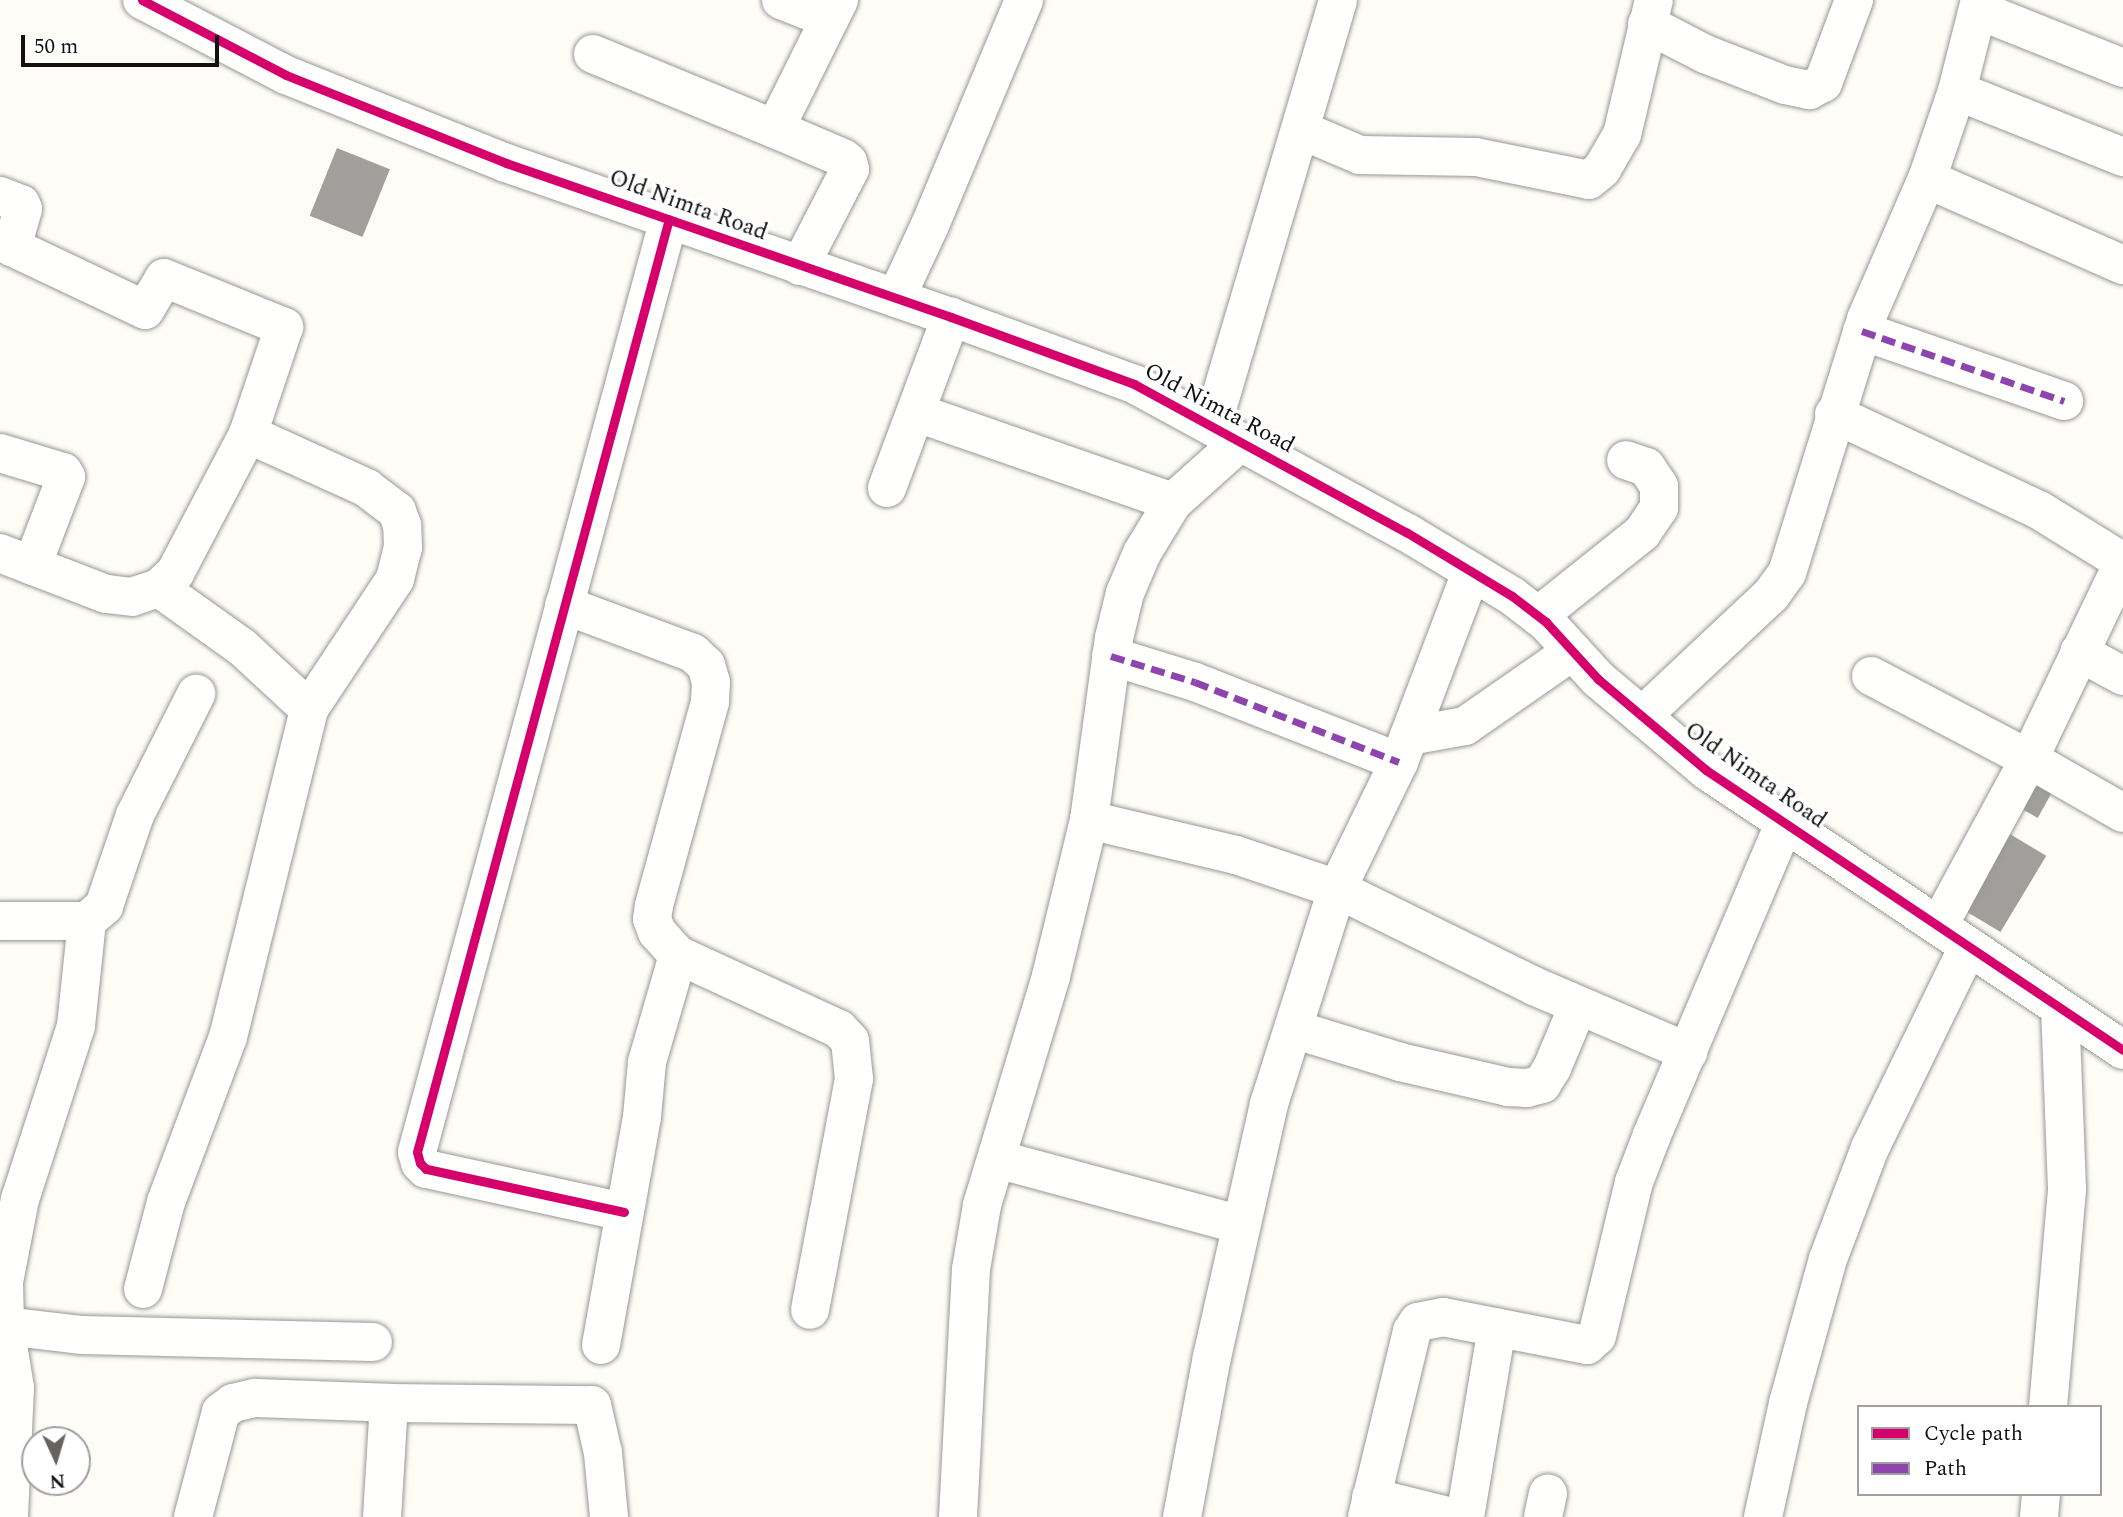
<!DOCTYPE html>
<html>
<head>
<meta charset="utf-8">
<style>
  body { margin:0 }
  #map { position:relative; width:2123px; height:1517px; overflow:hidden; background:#fdfcf7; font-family:Spectral,serif }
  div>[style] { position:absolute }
  .building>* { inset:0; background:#a19f9c; transform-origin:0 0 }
  .roads { filter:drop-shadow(0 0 2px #979795) drop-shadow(0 0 2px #979795) }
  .minor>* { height:38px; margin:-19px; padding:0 19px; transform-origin:19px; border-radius:19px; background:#fffffe }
  .quiet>* { height:7px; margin-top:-3.5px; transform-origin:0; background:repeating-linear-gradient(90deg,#8e44ad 0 14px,transparent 0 21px) }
  .cycleway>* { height:9px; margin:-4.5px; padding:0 4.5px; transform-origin:4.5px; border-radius:4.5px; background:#d6006c }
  span { translate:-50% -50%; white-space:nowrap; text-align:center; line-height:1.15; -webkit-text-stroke:7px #fff; paint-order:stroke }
  .street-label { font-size:23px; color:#111 }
  .legend { position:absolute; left:1857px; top:1405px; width:245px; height:91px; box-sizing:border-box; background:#fff; border:2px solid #a0a0a0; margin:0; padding:9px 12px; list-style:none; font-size:21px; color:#111 }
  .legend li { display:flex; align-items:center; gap:14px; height:35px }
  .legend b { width:35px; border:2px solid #a0a0a0 }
  .north { position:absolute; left:21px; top:1426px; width:70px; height:70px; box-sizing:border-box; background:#fff; border:2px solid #a0a0a0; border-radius:50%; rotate:176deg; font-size:19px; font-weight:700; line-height:28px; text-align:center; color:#111 }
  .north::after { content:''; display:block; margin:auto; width:24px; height:32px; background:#646362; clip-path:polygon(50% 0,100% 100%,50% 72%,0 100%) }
  .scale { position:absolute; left:21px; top:35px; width:198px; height:32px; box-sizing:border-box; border:4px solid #111; border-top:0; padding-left:9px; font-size:21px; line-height:24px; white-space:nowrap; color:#111; -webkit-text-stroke:5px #fff; paint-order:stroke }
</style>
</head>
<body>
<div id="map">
  <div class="building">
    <i style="left:337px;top:148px;width:57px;height:73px;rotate:22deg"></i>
    <i style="left:2023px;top:764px;width:39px;height:40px;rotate:29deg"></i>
    <i style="left:2000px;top:828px;width:54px;height:89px;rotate:31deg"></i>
  </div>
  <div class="roads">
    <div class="minor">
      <i style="left:142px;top:0;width:162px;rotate:27.5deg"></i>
      <i style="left:286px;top:75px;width:237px;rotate:21.8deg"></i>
      <i style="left:506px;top:163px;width:471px;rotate:19.1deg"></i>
      <i style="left:951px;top:317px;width:195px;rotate:20.1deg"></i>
      <i style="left:1134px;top:384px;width:310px;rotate:28.6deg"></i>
      <i style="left:1406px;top:532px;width:124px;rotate:31.1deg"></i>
      <i style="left:1512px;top:596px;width:43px;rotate:37.4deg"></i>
      <i style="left:1546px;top:622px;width:77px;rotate:47.6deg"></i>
      <i style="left:1598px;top:679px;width:141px;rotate:40.1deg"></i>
      <i style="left:1706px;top:770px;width:502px;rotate:33.88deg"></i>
      <i style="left:781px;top:0;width:52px;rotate:21.6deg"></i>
      <i style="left:1978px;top:10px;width:156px;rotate:21.8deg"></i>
      <i style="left:1647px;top:24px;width:65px;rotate:27.3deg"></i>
      <i style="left:1705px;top:54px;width:86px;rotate:21.2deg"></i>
      <i style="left:1785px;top:85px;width:25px;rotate:12deg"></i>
      <i style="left:1809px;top:90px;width:16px;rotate:-27deg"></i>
      <i style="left:1823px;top:83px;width:89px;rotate:-69.5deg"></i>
      <i style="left:593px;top:54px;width:197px;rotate:22.4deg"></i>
      <i style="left:1957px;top:91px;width:179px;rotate:21.7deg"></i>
      <i style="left:1301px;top:130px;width:64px;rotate:23deg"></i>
      <i style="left:1360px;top:155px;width:116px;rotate:1deg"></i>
      <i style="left:1476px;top:157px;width:115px;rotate:11.5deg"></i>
      <i style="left:1589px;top:180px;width:17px;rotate:-40deg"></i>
      <i style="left:1602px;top:169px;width:39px;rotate:-60deg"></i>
      <i style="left:1622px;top:135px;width:139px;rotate:-76.7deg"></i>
      <i style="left:1927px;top:179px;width:214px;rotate:23.7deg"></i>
      <i style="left:0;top:196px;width:22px;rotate:21deg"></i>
      <i style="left:21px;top:204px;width:5px;rotate:68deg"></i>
      <i style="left:23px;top:209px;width:40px;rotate:106deg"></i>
      <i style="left:12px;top:247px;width:147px;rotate:25.3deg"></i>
      <i style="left:145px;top:310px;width:37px;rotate:-59deg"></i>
      <i style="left:164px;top:278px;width:130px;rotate:22.2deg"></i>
      <i style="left:284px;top:327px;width:113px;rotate:108.6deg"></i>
      <i style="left:248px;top:434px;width:157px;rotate:117.7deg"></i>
      <i style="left:175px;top:573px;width:22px;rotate:137deg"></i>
      <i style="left:159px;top:588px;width:28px;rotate:162deg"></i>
      <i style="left:132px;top:597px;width:26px;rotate:-173deg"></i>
      <i style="left:106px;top:594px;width:114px;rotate:-158.9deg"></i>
      <i style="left:800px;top:266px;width:109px;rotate:-62.7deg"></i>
      <i style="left:850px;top:169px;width:7px;rotate:-106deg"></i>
      <i style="left:848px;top:162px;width:6px;rotate:-141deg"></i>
      <i style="left:843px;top:158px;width:74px;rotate:-156.9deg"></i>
      <i style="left:775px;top:129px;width:144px;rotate:-63.6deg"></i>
      <i style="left:896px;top:298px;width:81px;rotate:-65deg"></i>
      <i style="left:930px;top:225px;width:244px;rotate:-67.3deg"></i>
      <i style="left:1862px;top:331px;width:214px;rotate:19.1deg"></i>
      <i style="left:1834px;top:414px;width:226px;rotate:25.1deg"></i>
      <i style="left:2039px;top:510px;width:99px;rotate:31.8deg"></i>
      <i style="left:929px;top:417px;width:258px;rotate:19.2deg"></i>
      <i style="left:1212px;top:426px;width:444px;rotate:-73.5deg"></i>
      <i style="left:0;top:453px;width:66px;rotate:16.8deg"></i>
      <i style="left:63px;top:472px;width:6px;rotate:59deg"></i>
      <i style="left:66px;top:477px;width:95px;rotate:110.9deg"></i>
      <i style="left:887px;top:488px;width:183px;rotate:-69.5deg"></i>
      <i style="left:159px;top:588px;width:103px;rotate:35.5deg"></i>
      <i style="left:243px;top:648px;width:90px;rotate:42.7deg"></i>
      <i style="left:564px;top:605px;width:138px;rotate:20.4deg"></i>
      <i style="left:693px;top:653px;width:18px;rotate:43deg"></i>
      <i style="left:706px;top:665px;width:18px;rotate:74deg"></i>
      <i style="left:711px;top:682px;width:20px;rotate:93deg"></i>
      <i style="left:710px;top:702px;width:212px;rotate:105.4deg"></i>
      <i style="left:654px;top:906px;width:13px;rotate:99deg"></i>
      <i style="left:652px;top:919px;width:14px;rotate:69deg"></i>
      <i style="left:657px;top:932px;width:31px;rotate:48deg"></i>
      <i style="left:678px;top:955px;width:177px;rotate:24.7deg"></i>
      <i style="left:839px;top:1029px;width:16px;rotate:47deg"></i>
      <i style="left:850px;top:1041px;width:38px;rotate:84deg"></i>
      <i style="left:854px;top:1079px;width:235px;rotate:100.8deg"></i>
      <i style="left:1538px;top:616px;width:133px;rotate:-38.6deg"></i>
      <i style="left:1642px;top:533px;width:30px;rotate:-56deg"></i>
      <i style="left:1659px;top:508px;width:22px;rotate:-90deg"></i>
      <i style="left:1659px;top:486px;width:23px;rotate:-124deg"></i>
      <i style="left:1646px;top:467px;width:21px;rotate:-161deg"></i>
      <i style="left:2079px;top:652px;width:50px;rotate:28.6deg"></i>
      <i style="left:1111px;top:656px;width:88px;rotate:17.2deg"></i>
      <i style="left:1195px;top:682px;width:219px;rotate:21.4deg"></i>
      <i style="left:1871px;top:676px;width:178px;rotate:27.7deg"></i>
      <i style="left:2029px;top:759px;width:108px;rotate:29.9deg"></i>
      <i style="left:1642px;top:716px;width:177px;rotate:-43.2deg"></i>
      <i style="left:1771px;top:595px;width:27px;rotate:-54deg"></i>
      <i style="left:1787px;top:573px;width:266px;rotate:-72.7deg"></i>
      <i style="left:1866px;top:319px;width:153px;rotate:-66.5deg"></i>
      <i style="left:1927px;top:179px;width:93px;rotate:-71.2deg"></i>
      <i style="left:1957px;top:91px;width:94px;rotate:-75.8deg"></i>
      <i style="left:1409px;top:736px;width:57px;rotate:-10.1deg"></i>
      <i style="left:1465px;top:726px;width:131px;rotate:-34.8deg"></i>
      <i style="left:1089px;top:820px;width:151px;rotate:13.4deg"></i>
      <i style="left:1236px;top:855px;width:107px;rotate:18.6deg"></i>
      <i style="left:1337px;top:889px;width:220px;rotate:26.2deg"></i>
      <i style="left:1534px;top:986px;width:168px;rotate:23.2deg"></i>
      <i style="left:0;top:921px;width:87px"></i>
      <i style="left:87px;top:921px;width:106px;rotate:96deg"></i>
      <i style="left:76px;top:1026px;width:182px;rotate:107.9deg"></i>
      <i style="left:20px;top:1199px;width:85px;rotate:100.9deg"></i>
      <i style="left:4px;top:1282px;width:44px;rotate:88.7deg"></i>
      <i style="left:5px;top:1326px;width:63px;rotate:80.8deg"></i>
      <i style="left:15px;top:1388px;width:129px;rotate:92.7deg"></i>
      <i style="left:87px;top:921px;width:23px;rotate:-41deg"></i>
      <i style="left:104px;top:906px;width:96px;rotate:-71.2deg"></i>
      <i style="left:135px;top:815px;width:136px;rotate:-63.2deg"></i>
      <i style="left:1939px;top:925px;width:189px;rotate:-61.5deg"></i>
      <i style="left:2029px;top:759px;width:217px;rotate:-64.4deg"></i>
      <i style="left:1293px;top:1029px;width:112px;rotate:17.1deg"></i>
      <i style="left:1400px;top:1062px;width:111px;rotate:13deg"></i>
      <i style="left:1508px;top:1087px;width:19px;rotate:3deg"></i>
      <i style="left:1527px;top:1088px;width:16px;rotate:-15deg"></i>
      <i style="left:1542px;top:1084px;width:19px;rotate:-58deg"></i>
      <i style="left:1552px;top:1068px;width:67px;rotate:-67.2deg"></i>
      <i style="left:997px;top:1159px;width:253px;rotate:15.1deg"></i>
      <i style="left:624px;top:1212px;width:203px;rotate:-167.7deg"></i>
      <i style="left:426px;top:1169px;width:8px;rotate:-135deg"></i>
      <i style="left:420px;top:1163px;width:11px;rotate:-105deg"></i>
      <i style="left:417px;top:1152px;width:966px;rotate:-74.89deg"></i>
      <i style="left:143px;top:1289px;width:90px;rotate:-75.2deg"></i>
      <i style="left:166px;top:1202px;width:176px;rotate:-69.4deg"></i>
      <i style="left:228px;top:1037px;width:338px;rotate:-76.1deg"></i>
      <i style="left:309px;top:709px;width:156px;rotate:-56.5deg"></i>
      <i style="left:395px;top:579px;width:32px;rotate:-76deg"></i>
      <i style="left:403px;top:548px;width:23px;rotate:-92deg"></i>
      <i style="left:402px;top:525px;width:15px;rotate:-110deg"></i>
      <i style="left:397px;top:511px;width:38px;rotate:-143deg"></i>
      <i style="left:367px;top:488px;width:131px;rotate:-155.6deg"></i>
      <i style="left:5px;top:1326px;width:78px;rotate:6.7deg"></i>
      <i style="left:82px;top:1335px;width:291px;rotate:1.4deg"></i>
      <i style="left:601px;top:1345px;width:232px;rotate:-79.8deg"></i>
      <i style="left:642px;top:1117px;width:55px;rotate:-84.8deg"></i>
      <i style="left:647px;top:1062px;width:111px;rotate:-73.8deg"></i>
      <i style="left:389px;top:1403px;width:203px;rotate:0.6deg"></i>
      <i style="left:592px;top:1405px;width:49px;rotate:77.1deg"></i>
      <i style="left:603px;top:1453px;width:64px;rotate:84.6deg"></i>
      <i style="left:2048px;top:1407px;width:219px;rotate:-85deg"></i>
      <i style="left:2067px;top:1189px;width:181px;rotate:-92.2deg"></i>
      <i style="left:1371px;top:1497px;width:83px;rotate:13.9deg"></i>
      <i style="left:193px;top:1517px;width:109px;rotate:-75.1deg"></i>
      <i style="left:221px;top:1412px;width:15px;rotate:-37deg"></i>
      <i style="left:233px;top:1403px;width:23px;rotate:-13deg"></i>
      <i style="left:255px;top:1398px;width:134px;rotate:2.1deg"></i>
      <i style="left:389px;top:1403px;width:114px;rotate:93.5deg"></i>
      <i style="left:958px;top:1517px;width:248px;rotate:-87deg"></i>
      <i style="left:971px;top:1269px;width:65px;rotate:-80.2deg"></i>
      <i style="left:982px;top:1205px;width:239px;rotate:-73.2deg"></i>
      <i style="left:1051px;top:976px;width:161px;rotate:-76.3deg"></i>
      <i style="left:1089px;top:820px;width:184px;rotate:-82.2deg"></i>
      <i style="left:1114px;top:638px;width:46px;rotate:-76.3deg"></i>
      <i style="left:1125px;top:593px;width:43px;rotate:-67deg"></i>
      <i style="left:1142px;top:553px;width:60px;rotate:-58.7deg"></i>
      <i style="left:1173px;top:502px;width:90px;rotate:-41.8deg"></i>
      <i style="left:1182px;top:1517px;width:163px;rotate:-79.4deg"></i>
      <i style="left:1212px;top:1357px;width:259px;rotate:-77.3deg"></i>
      <i style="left:1269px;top:1104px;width:225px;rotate:-72.4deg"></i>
      <i style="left:1337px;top:889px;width:141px;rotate:-64deg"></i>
      <i style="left:1399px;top:762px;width:203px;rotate:-69.2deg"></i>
      <i style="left:1367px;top:1517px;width:191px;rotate:-76.4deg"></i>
      <i style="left:1412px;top:1331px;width:11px;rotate:-56deg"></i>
      <i style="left:1418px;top:1322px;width:25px;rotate:-11deg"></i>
      <i style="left:1443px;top:1317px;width:147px;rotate:11deg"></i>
      <i style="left:1587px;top:1345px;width:13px;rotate:-42deg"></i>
      <i style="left:1597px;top:1336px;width:158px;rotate:-76.5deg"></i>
      <i style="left:1634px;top:1182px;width:50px;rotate:-69deg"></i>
      <i style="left:1652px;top:1135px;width:341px;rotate:-67deg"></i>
      <i style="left:1459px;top:1517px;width:9px;rotate:-41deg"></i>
      <i style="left:1466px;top:1511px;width:186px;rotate:-80.4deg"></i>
      <i style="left:1543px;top:1517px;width:24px;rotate:-78deg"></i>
      <i style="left:1763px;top:1517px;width:117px;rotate:-77.6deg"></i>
      <i style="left:1788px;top:1403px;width:149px;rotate:-74.5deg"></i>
      <i style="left:1828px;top:1259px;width:119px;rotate:-69.3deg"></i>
      <i style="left:1870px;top:1148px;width:224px;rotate:-64deg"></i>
      <i style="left:2039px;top:1517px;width:23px;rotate:-85deg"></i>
    </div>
  </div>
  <div class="quiet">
    <i style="left:1862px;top:331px;width:214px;rotate:19.1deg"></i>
    <i style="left:1111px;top:656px;width:88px;rotate:17.2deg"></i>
    <i style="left:1195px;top:682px;width:219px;rotate:21.4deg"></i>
  </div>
  <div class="cycleway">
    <i style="left:142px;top:0;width:162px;rotate:27.5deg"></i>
    <i style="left:286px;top:75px;width:237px;rotate:21.8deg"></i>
    <i style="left:506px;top:163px;width:471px;rotate:19.1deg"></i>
    <i style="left:951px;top:317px;width:195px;rotate:20.1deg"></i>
    <i style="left:1134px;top:384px;width:310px;rotate:28.6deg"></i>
    <i style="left:1406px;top:532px;width:124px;rotate:31.1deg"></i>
    <i style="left:1512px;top:596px;width:43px;rotate:37.4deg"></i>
    <i style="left:1546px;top:622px;width:77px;rotate:47.6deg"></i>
    <i style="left:1598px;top:679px;width:141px;rotate:40.1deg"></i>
    <i style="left:1706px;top:770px;width:502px;rotate:33.88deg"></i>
    <i style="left:624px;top:1212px;width:203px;rotate:-167.7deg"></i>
    <i style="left:426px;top:1169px;width:8px;rotate:-135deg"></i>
    <i style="left:420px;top:1163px;width:11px;rotate:-105deg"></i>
    <i style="left:417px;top:1152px;width:966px;rotate:-74.89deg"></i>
  </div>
  <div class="street-label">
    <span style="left:688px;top:206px;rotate:20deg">Old Nimta Road</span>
    <span style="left:1219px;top:409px;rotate:28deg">Old Nimta Road</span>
    <span style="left:1755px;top:776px;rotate:35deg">Old Nimta Road</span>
  </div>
  <ul class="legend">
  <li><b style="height:9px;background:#d6006c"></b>Cycle path</li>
  <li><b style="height:9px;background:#8e44ad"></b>Path</li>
  </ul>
  <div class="north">N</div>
  <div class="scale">50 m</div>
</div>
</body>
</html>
